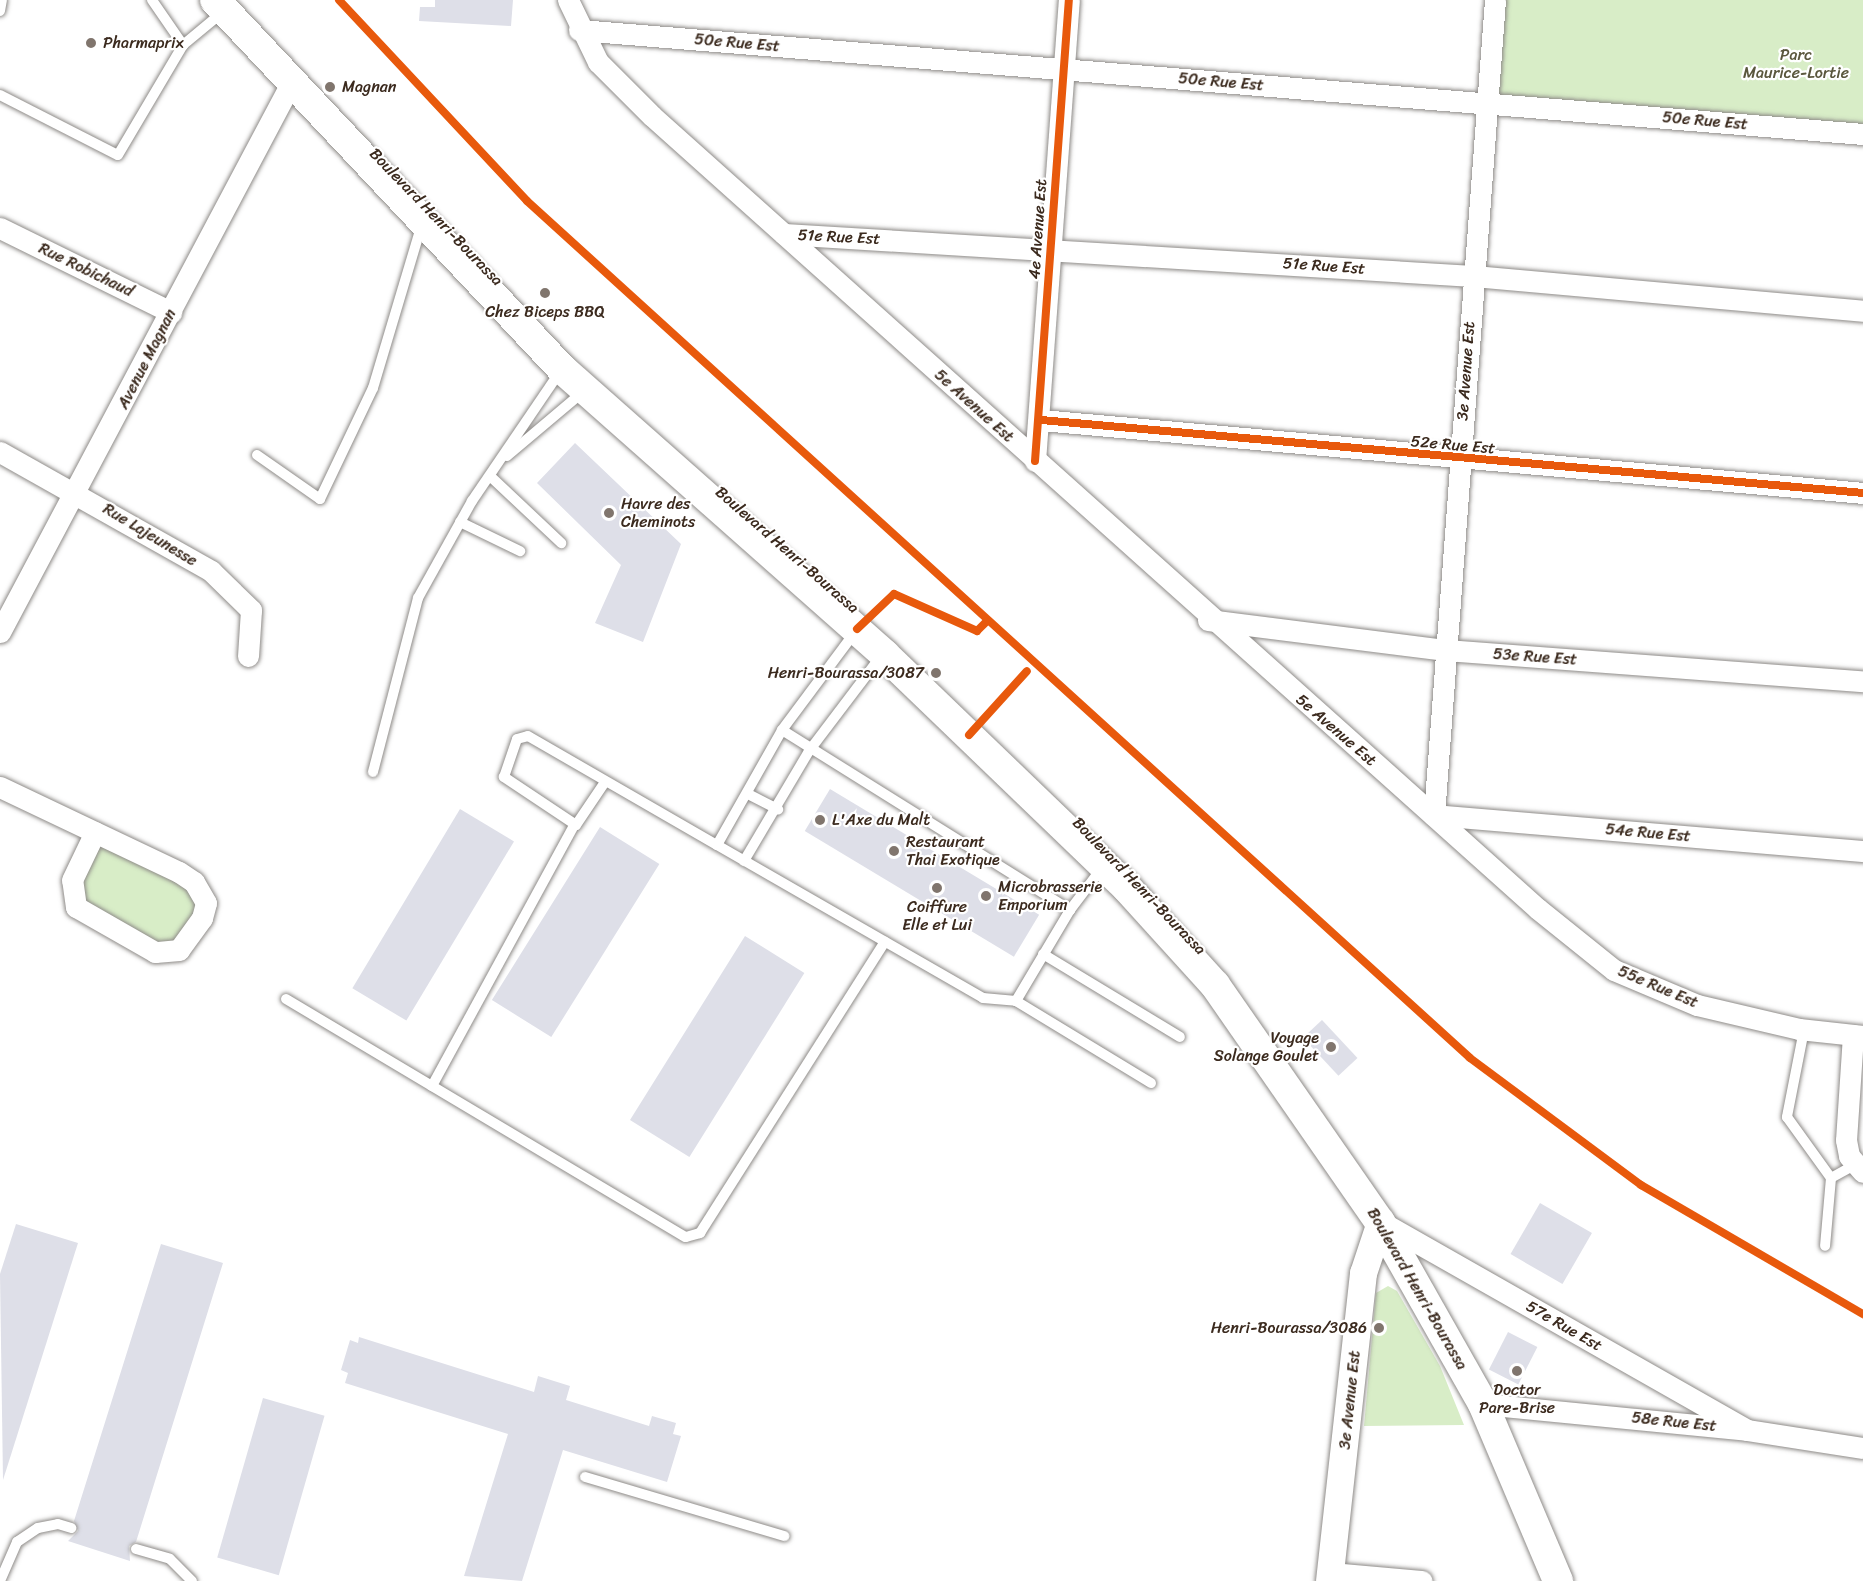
<!DOCTYPE html>
<html>
<head>
<meta charset="utf-8">
<style>
  body { margin:0 }
  #map { position:relative; width:1863px; height:1581px; overflow:hidden; background:#fff; font-family:Sriracha,sans-serif }
  div>[style] { position:absolute }
  .green>* { inset:0; background:#d8edc7 }
  .building>* { inset:0; background:#dedfe8; transform-origin:0 0 }
  .roads { filter:drop-shadow(0 0 2px #8e8b88) drop-shadow(0 0 2px #8e8b88) }
  .service>* { height:10px; margin:-5px; padding:0 5px; transform-origin:5px; border-radius:5px; background:#fff }
  .minor>* { height:21px; margin:-10.5px; padding:0 10.5px; transform-origin:10.5px; border-radius:10.5px; background:#fff }
  .tertiary>* { height:27px; margin:-13.5px; padding:0 13.5px; transform-origin:13.5px; border-radius:13.5px; background:#fff }
  .secondary>* { height:30px; margin:-15px; padding:0 15px; transform-origin:15px; border-radius:15px; background:#fff }
  .cycleway>* { height:8px; margin:-4px; padding:0 4px; transform-origin:4px; border-radius:4px; background:#e8590c }
  .dots>* { width:16px; height:16px; translate:-50% -50%; box-sizing:border-box; border:3px solid #fff; border-radius:50% }
  span { translate:-50% -50%; white-space:nowrap; text-align:center; line-height:1.15; -webkit-text-stroke:4.5px #fff; paint-order:stroke }
  .poi-label { font-size:16px; color:#3b2a1e }
  .left { translate:0 -50%; text-align:left }
  .right { translate:-100% -50%; text-align:right }
  .street-label { font-size:16px; color:#3b2a1e }
  .park-label { font-size:16px; color:#5a573d }
</style>
</head>
<body>
<div id="map">
  <div class="green">
    <i style="clip-path:polygon(1495px 0,1863px 0,1863px 134px,1488px 104px)"></i>
    <i style="clip-path:polygon(95px 832px,202px 893px,179px 950px,90px 919px,72px 880px)"></i>
    <i style="clip-path:polygon(1388px 1286px,1397px 1291px,1440px 1366px,1464px 1425px,1364px 1426px,1376px 1293px)"></i>
  </div>
  <div class="building">
    <i style="clip-path:polygon(435px 0,513px 0,511px 26px,419px 21px,420px 7px,435px 7px)"></i>
    <i style="clip-path:polygon(575px 443px,681px 544px,643px 642px,595px 623px,621px 565px,537px 483px)"></i>
    <i style="left:830px;top:789px;width:244px;height:49px;rotate:31deg"></i>
    <i style="left:460px;top:809px;width:63px;height:209px;rotate:31deg"></i>
    <i style="left:600px;top:827px;width:70px;height:204px;rotate:32deg"></i>
    <i style="left:745px;top:936px;width:70px;height:217px;rotate:32deg"></i>
    <i style="left:1322px;top:1020px;width:52px;height:26px;rotate:47deg"></i>
    <i style="left:1540px;top:1203px;width:60px;height:59px;rotate:30deg"></i>
    <i style="clip-path:polygon(16px 1224px,78px 1243px,3px 1480px,0 1274px)"></i>
    <i style="clip-path:polygon(161px 1244px,223px 1263px,136px 1542px,129px 1546px,130px 1561px,68px 1541px,78px 1531px,74px 1521px)"></i>
    <i style="left:1508px;top:1332px;width:33px;height:42px;rotate:27deg"></i>
    <i style="clip-path:polygon(359px 1337px,534px 1392px,538px 1376px,570px 1386px,566px 1400px,649px 1426px,652px 1416px,676px 1423px,673px 1434px,681px 1436px,667px 1482px,563px 1450px,522px 1581px,464px 1576px,508px 1434px,345px 1383px,348px 1373px,341px 1370px,350px 1340px,358px 1343px)"></i>
    <i style="left:263px;top:1398px;width:64px;height:166px;rotate:16deg"></i>
  </div>
  <div class="roads">
    <div class="service">
      <i style="left:152px;top:0;width:55px;rotate:55.4deg"></i>
      <i style="left:183px;top:45px;width:53px;rotate:-39.7deg"></i>
      <i style="left:0;top:11px;width:11px;rotate:-80deg"></i>
      <i style="left:0;top:95px;width:132px;rotate:27deg"></i>
      <i style="left:118px;top:155px;width:128px;rotate:-59.4deg"></i>
      <i style="left:257px;top:455px;width:77px;rotate:34.9deg"></i>
      <i style="left:320px;top:499px;width:123px;rotate:-64.5deg"></i>
      <i style="left:373px;top:388px;width:171px;rotate:-73.4deg"></i>
      <i style="left:507px;top:456px;width:101px;rotate:-40.2deg"></i>
      <i style="left:490px;top:476px;width:98px;rotate:43.3deg"></i>
      <i style="left:460px;top:522px;width:67px;rotate:25.8deg"></i>
      <i style="left:782px;top:730px;width:340px;rotate:32deg"></i>
      <i style="left:1070px;top:910px;width:53px;rotate:-52.7deg"></i>
      <i style="left:373px;top:772px;width:180px;rotate:-75.5deg"></i>
      <i style="left:418px;top:598px;width:111px;rotate:-60.9deg"></i>
      <i style="left:472px;top:501px;width:158px;rotate:-55.8deg"></i>
      <i style="left:605px;top:782px;width:52px;rotate:124deg"></i>
      <i style="left:576px;top:825px;width:87px;rotate:-146.3deg"></i>
      <i style="left:504px;top:777px;width:40px;rotate:-71.1deg"></i>
      <i style="left:517px;top:739px;width:11px;rotate:-15deg"></i>
      <i style="left:528px;top:736px;width:218px;rotate:30deg"></i>
      <i style="left:717px;top:845px;width:132px;rotate:-60.5deg"></i>
      <i style="left:782px;top:730px;width:122px;rotate:-53.3deg"></i>
      <i style="left:748px;top:794px;width:34px;rotate:27deg"></i>
      <i style="left:717px;top:845px;width:307px;rotate:29.9deg"></i>
      <i style="left:983px;top:998px;width:33px;rotate:5deg"></i>
      <i style="left:744px;top:861px;width:128px;rotate:-59.4deg"></i>
      <i style="left:809px;top:751px;width:121px;rotate:-52.8deg"></i>
      <i style="left:1070px;top:910px;width:106px;rotate:120.7deg"></i>
      <i style="left:1016px;top:1001px;width:158px;rotate:31.3deg"></i>
      <i style="left:1043px;top:954px;width:160px;rotate:31.2deg"></i>
      <i style="left:286px;top:999px;width:465px;rotate:30.8deg"></i>
      <i style="left:686px;top:1237px;width:15px;rotate:-16deg"></i>
      <i style="left:700px;top:1233px;width:345px;rotate:-57.6deg"></i>
      <i style="left:1804px;top:1030px;width:89px;rotate:101.1deg"></i>
      <i style="left:1787px;top:1117px;width:75px;rotate:54.2deg"></i>
      <i style="left:1831px;top:1178px;width:68px;rotate:95deg"></i>
      <i style="left:432px;top:1086px;width:298px;rotate:-61.4deg"></i>
      <i style="left:1831px;top:1178px;width:26px;rotate:-29deg"></i>
      <i style="left:585px;top:1477px;width:208px;rotate:16.5deg"></i>
      <i style="left:136px;top:1549px;width:35px;rotate:16deg"></i>
      <i style="left:170px;top:1559px;width:31px;rotate:45deg"></i>
      <i style="left:0;top:1581px;width:43px;rotate:-66.4deg"></i>
      <i style="left:17px;top:1542px;width:25px;rotate:-34deg"></i>
      <i style="left:38px;top:1528px;width:20px;rotate:-11deg"></i>
      <i style="left:58px;top:1524px;width:14px;rotate:17deg"></i>
    </div>
    <div class="minor">
      <i style="left:568px;top:0;width:69px;rotate:64.2deg"></i>
      <i style="left:598px;top:62px;width:76px;rotate:45deg"></i>
      <i style="left:652px;top:116px;width:1189px;rotate:41.83deg"></i>
      <i style="left:1538px;top:909px;width:97px;rotate:38.8deg"></i>
      <i style="left:1614px;top:970px;width:90px;rotate:22.9deg"></i>
      <i style="left:1697px;top:1005px;width:105px;rotate:13.2deg"></i>
      <i style="left:1799px;top:1029px;width:64px;rotate:6.2deg"></i>
      <i style="left:579px;top:30px;width:1288px;rotate:4.63deg"></i>
      <i style="left:0;top:228px;width:191px;rotate:26.2deg"></i>
      <i style="left:784px;top:234px;width:690px;rotate:3.49deg"></i>
      <i style="left:1473px;top:276px;width:392px;rotate:5.1deg"></i>
      <i style="left:1041px;top:420px;width:825px;rotate:5.07deg"></i>
      <i style="left:0;top:452px;width:242px;rotate:29.4deg"></i>
      <i style="left:211px;top:571px;width:56px;rotate:44.3deg"></i>
      <i style="left:251px;top:610px;width:46px;rotate:93.7deg"></i>
      <i style="left:1035px;top:461px;width:462px;rotate:-85.8deg"></i>
      <i style="left:1208px;top:620px;width:240px;rotate:7.2deg"></i>
      <i style="left:1446px;top:650px;width:418px;rotate:4.3deg"></i>
      <i style="left:0;top:632px;width:619px;rotate:-62.07deg"></i>
      <i style="left:0;top:787px;width:198px;rotate:25.4deg"></i>
      <i style="left:179px;top:872px;width:18px;rotate:34deg"></i>
      <i style="left:194px;top:882px;width:24px;rotate:60deg"></i>
      <i style="left:206px;top:903px;width:16px;rotate:105deg"></i>
      <i style="left:202px;top:918px;width:39px;rotate:126deg"></i>
      <i style="left:179px;top:950px;width:24px;rotate:175deg"></i>
      <i style="left:155px;top:952px;width:91px;rotate:-150.3deg"></i>
      <i style="left:76px;top:907px;width:27px;rotate:-98deg"></i>
      <i style="left:72px;top:880px;width:53px;rotate:-64.4deg"></i>
      <i style="left:1434px;top:815px;width:817px;rotate:-85.72deg"></i>
      <i style="left:1434px;top:815px;width:431px;rotate:4.8deg"></i>
      <i style="left:1853px;top:1035px;width:105px;rotate:93.8deg"></i>
      <i style="left:1846px;top:1140px;width:16px;rotate:79deg"></i>
      <i style="left:1849px;top:1156px;width:21px;rotate:49deg"></i>
      <i style="left:1381px;top:1222px;width:421px;rotate:29.6deg"></i>
      <i style="left:1483px;top:1404px;width:265px;rotate:5.6deg"></i>
      <i style="left:1747px;top:1430px;width:117px;rotate:8.8deg"></i>
      <i style="left:1330px;top:1573px;width:92px;rotate:5deg"></i>
    </div>
    <div class="tertiary">
      <i style="left:1329px;top:1581px;width:310px;rotate:-83.7deg"></i>
      <i style="left:1363px;top:1273px;width:54px;rotate:-71.6deg"></i>
    </div>
    <div class="secondary">
      <i style="left:215px;top:0;width:507px;rotate:46.76deg"></i>
      <i style="left:562px;top:369px;width:431px;rotate:41.5deg"></i>
      <i style="left:885px;top:655px;width:336px;rotate:43.9deg"></i>
      <i style="left:1127px;top:888px;width:131px;rotate:47.8deg"></i>
      <i style="left:1215px;top:985px;width:289px;rotate:55.2deg"></i>
      <i style="left:1380px;top:1222px;width:209px;rotate:60.5deg"></i>
      <i style="left:1483px;top:1404px;width:192px;rotate:67deg"></i>
    </div>
  </div>
  <div class="cycleway">
    <i style="left:339px;top:0;width:275px;rotate:46.9deg"></i>
    <i style="left:527px;top:201px;width:1274px;rotate:42.26deg"></i>
    <i style="left:1470px;top:1058px;width:213px;rotate:36.6deg"></i>
    <i style="left:1641px;top:1185px;width:257px;rotate:30.2deg"></i>
    <i style="left:1041px;top:420px;width:825px;rotate:5.07deg"></i>
    <i style="left:1035px;top:461px;width:462px;rotate:-85.8deg"></i>
    <i style="left:857px;top:629px;width:51px;rotate:-43.4deg"></i>
    <i style="left:894px;top:594px;width:91px;rotate:24deg"></i>
    <i style="left:977px;top:631px;width:13px;rotate:-45deg"></i>
    <i style="left:969px;top:735px;width:86px;rotate:-47.8deg"></i>
  </div>
  <div class="dots">
    <i style="left:91px;top:43px;background:#80756d"></i>
    <i style="left:330px;top:87px;background:#80756d"></i>
    <i style="left:545px;top:293px;background:#80756d"></i>
    <i style="left:609px;top:513px;background:#80756d"></i>
    <i style="left:936px;top:673px;background:#80756d"></i>
    <i style="left:820px;top:820px;background:#80756d"></i>
    <i style="left:894px;top:851px;background:#80756d"></i>
    <i style="left:937px;top:888px;background:#80756d"></i>
    <i style="left:986px;top:896px;background:#80756d"></i>
    <i style="left:1331px;top:1047px;background:#80756d"></i>
    <i style="left:1379px;top:1328px;background:#80756d"></i>
    <i style="left:1517px;top:1371px;background:#80756d"></i>
  </div>
  <div class="poi-label">
    <span class="left" style="left:103px;top:43px">Pharmaprix</span>
    <span class="left" style="left:342px;top:87px">Magnan</span>
    <span style="left:545px;top:312px">Chez Biceps BBQ</span>
    <span class="left" style="left:621px;top:513px">Havre des<br>Cheminots</span>
    <span class="right" style="left:924px;top:673px">Henri-Bourassa/3087</span>
    <span class="left" style="left:832px;top:820px">L'Axe du Malt</span>
    <span class="left" style="left:906px;top:851px">Restaurant<br>Thai Exotique</span>
    <span class="left" style="left:998px;top:896px">Microbrasserie<br>Emporium</span>
    <span style="left:937px;top:916px">Coiffure<br>Elle et Lui</span>
    <span class="right" style="left:1319px;top:1047px">Voyage<br>Solange Goulet</span>
    <span class="right" style="left:1367px;top:1328px">Henri-Bourassa/3086</span>
    <span style="left:1517px;top:1399px">Doctor<br>Pare-Brise</span>
  </div>
  <div class="street-label">
    <span style="left:737px;top:43px;rotate:5deg">50e Rue Est</span>
    <span style="left:1221px;top:82px;rotate:5deg">50e Rue Est</span>
    <span style="left:1705px;top:121px;rotate:5deg">50e Rue Est</span>
    <span style="left:436px;top:217px;rotate:46deg">Boulevard Henri-Bourassa</span>
    <span style="left:1038px;top:229px;rotate:-86deg">4e Avenue Est</span>
    <span style="left:839px;top:237px;rotate:3deg">51e Rue Est</span>
    <span style="left:1324px;top:266px;rotate:4deg">51e Rue Est</span>
    <span style="left:86px;top:270px;rotate:26deg">Rue Robichaud</span>
    <span style="left:147px;top:359px;rotate:-63deg">Avenue Magnan</span>
    <span style="left:1466px;top:371px;rotate:-86deg">3e Avenue Est</span>
    <span style="left:974px;top:406px;rotate:42deg">5e Avenue Est</span>
    <span style="left:1453px;top:445px;rotate:5deg">52e Rue Est</span>
    <span style="left:150px;top:535px;rotate:31deg">Rue Lajeunesse</span>
    <span style="left:787px;top:550px;rotate:41deg">Boulevard Henri-Bourassa</span>
    <span style="left:1535px;top:657px;rotate:4deg">53e Rue Est</span>
    <span style="left:1336px;top:730px;rotate:41deg">5e Avenue Est</span>
    <span style="left:1648px;top:833px;rotate:5deg">54e Rue Est</span>
    <span style="left:1139px;top:886px;rotate:46deg">Boulevard Henri-Bourassa</span>
    <span style="left:1658px;top:987px;rotate:23deg">55e Rue Est</span>
    <span style="left:1417px;top:1289px;rotate:60deg">Boulevard Henri-Bourassa</span>
    <span style="left:1564px;top:1326px;rotate:30deg">57e Rue Est</span>
    <span style="left:1350px;top:1400px;rotate:-84deg">3e Avenue Est</span>
    <span style="left:1674px;top:1422px;rotate:6deg">58e Rue Est</span>
  </div>
  <div class="park-label">
    <span style="left:1796px;top:64px">Parc<br>Maurice-Lortie</span>
  </div>
</div>
</body>
</html>
